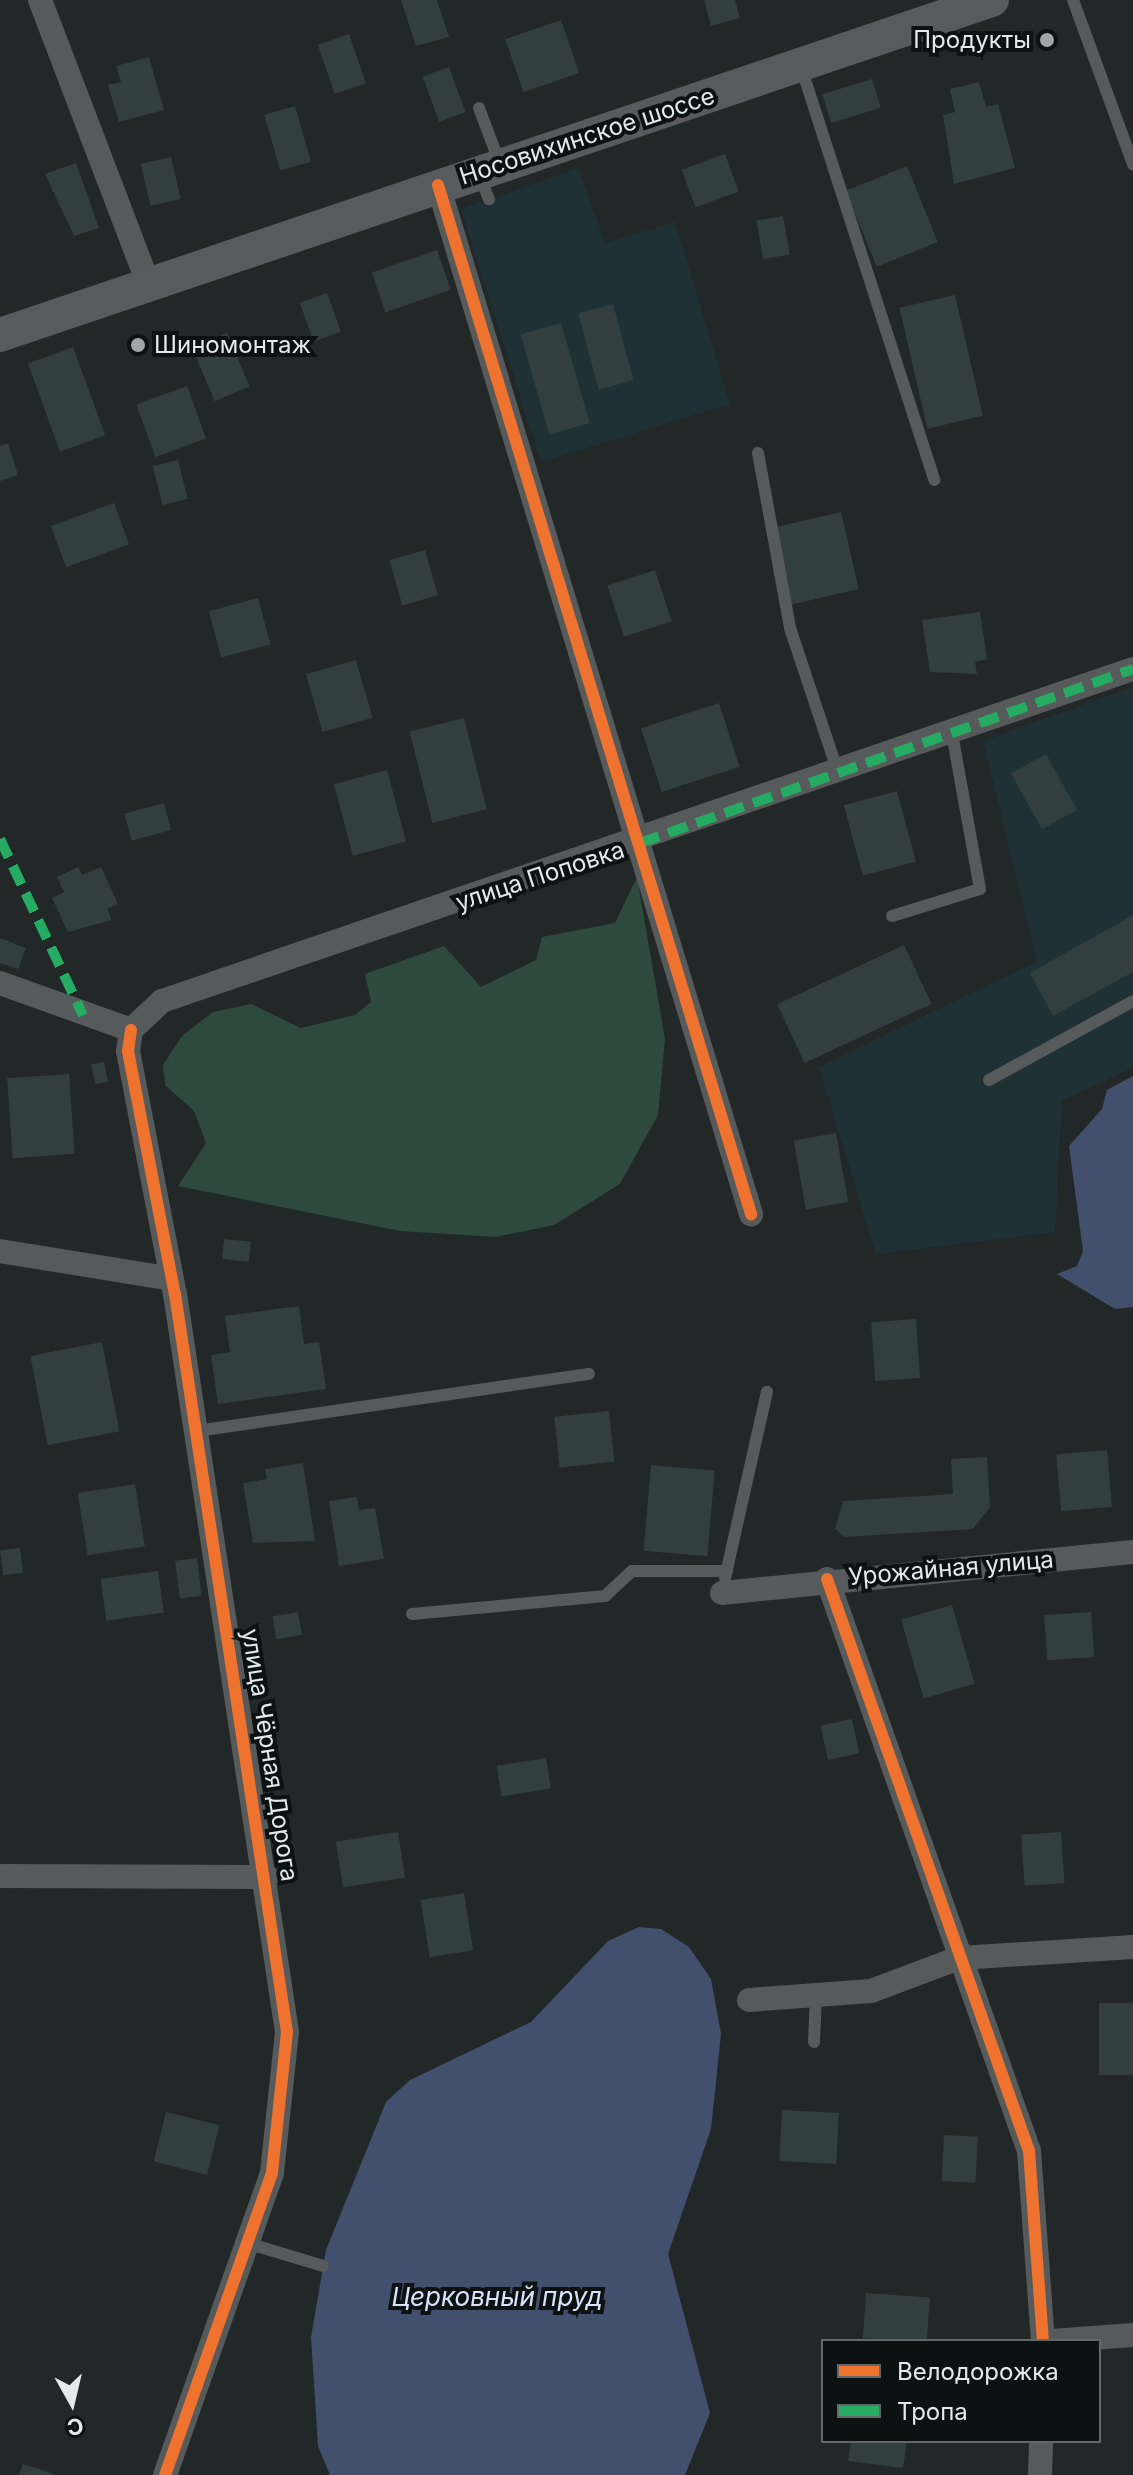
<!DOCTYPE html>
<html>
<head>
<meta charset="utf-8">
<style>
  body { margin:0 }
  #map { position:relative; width:1133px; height:2475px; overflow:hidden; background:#222728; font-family:Inter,sans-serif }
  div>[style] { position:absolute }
  .built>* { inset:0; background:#1f3134 }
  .green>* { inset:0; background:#2e4a3e }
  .water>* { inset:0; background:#43506d }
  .building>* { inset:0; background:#333f3f; transform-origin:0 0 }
  .lane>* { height:12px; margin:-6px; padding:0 6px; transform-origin:6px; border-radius:6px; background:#575a5a }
  .street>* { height:24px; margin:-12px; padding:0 12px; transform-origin:12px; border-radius:12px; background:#575a5a }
  .secondary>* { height:34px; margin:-17px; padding:0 17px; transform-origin:17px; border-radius:17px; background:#585b5d }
  .quiet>* { height:10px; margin-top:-5px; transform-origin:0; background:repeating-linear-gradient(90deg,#26ab63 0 20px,transparent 0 30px) }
  .cycleway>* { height:12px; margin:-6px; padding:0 6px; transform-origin:6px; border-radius:6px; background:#ef722f }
  .dots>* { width:22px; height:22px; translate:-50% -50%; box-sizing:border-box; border:4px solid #0c1112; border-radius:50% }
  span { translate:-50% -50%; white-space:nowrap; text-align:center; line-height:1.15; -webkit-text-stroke:8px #0c1112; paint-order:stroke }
  .poi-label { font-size:24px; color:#e3eaeb }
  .right { translate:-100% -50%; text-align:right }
  .left { translate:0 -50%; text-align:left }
  .street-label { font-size:24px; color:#e3eaeb }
  .water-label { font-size:26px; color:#d8e4fb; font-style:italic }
  .legend { position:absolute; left:821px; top:2339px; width:280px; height:104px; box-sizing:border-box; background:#0c1112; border:2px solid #626869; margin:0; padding:10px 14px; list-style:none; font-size:24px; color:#e3eaeb }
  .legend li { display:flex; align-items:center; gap:16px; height:40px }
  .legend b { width:40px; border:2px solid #626869 }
  .north { position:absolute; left:32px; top:2363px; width:80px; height:80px; -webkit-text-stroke:6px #0c1112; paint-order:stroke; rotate:172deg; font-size:22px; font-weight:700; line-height:32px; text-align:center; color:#e3eaeb }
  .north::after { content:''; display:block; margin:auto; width:28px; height:36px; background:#e3eaeb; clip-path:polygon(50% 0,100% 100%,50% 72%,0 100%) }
</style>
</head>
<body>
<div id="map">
  <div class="built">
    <i style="clip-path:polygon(579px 168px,605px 243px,675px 222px,730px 404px,541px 462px,461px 209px)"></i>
    <i style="clip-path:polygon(1133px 687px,1133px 1068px,1062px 1101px,1055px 1232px,876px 1254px,819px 1067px,1037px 961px,983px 741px)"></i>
  </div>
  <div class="green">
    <i style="clip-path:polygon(637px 877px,665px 1039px,658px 1115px,620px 1184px,554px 1225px,496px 1237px,400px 1231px,178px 1186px,206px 1143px,194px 1111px,165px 1085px,163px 1065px,182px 1036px,213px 1012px,251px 1004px,301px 1028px,355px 1015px,371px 1002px,365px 974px,444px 946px,481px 987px,536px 960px,542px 937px,615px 923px)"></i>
  </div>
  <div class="water">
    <i style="clip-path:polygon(1133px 1076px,1133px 1307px,1115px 1309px,1057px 1274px,1077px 1266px,1083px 1251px,1069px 1146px,1102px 1109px,1107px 1090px)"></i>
    <i style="clip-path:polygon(639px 1927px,661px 1929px,689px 1947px,711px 1979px,721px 2034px,711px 2129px,668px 2254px,710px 2413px,685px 2475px,330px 2475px,318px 2446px,311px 2337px,326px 2250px,386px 2102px,410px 2080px,531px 2022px,608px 1941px)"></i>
  </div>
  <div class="building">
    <i style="clip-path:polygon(401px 0,437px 0,449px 37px,416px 46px)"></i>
    <i style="clip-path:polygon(704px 0,735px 0,740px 18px,711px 26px)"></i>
    <i style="left:561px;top:20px;width:56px;height:59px;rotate:71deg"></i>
    <i style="left:349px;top:34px;width:52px;height:33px;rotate:71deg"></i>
    <i style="clip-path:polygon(149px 57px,164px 110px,119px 122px,108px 85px,121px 82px,116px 66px)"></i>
    <i style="left:449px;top:67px;width:48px;height:28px;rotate:70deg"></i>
    <i style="left:872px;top:79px;width:30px;height:52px;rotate:73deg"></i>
    <i style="clip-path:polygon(979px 82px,986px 107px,998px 104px,1015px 168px,954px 184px,943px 115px,955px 112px,950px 89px)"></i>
    <i style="left:295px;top:106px;width:58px;height:32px;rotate:74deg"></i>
    <i style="left:725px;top:154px;width:40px;height:46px;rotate:70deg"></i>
    <i style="left:171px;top:157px;width:43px;height:31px;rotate:77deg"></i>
    <i style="clip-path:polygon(76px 163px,99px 228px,74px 236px,45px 174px)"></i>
    <i style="left:907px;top:166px;width:82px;height:66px;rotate:68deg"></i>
    <i style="left:783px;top:216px;width:39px;height:27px;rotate:80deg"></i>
    <i style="left:437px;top:250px;width:42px;height:69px;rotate:71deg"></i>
    <i style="left:327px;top:293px;width:41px;height:29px;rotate:70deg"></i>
    <i style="left:955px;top:295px;width:124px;height:57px;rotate:77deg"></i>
    <i style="left:613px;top:304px;width:79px;height:36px;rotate:75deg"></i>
    <i style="left:561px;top:323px;width:104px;height:42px;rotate:74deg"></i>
    <i style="left:227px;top:333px;width:58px;height:38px;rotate:67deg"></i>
    <i style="left:73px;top:347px;width:94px;height:48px;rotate:70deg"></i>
    <i style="left:187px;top:386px;width:56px;height:54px;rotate:70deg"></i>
    <i style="clip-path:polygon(8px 443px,18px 475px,0 481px,0 446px)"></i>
    <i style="left:178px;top:460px;width:40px;height:26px;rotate:76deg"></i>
    <i style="left:114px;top:503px;width:44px;height:67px;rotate:70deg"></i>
    <i style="left:841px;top:512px;width:79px;height:72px;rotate:77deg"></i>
    <i style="left:425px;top:550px;width:47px;height:37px;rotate:74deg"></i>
    <i style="left:655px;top:570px;width:54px;height:50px;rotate:72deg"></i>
    <i style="left:258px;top:598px;width:48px;height:51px;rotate:75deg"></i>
    <i style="clip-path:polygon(980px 612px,987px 659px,975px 662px,977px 674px,930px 672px,922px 620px)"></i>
    <i style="left:356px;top:660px;width:60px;height:52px;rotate:74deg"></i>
    <i style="left:719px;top:703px;width:67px;height:82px;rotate:72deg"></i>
    <i style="left:464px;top:718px;width:94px;height:56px;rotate:76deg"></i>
    <i style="left:1046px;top:754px;width:64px;height:40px;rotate:61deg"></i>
    <i style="left:387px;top:770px;width:74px;height:55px;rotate:75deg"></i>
    <i style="left:897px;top:791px;width:73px;height:55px;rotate:75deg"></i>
    <i style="left:164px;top:803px;width:28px;height:41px;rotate:75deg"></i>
    <i style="clip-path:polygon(78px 867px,82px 875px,101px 867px,118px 904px,107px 909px,112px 920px,68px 932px,52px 898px,64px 892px,57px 877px)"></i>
    <i style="clip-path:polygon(1133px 915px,1133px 972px,1053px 1016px,1030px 973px)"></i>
    <i style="clip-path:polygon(0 938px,26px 948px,18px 969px,0 963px)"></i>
    <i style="left:904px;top:945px;width:65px;height:140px;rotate:65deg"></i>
    <i style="left:104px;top:1062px;width:20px;height:13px;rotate:79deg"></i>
    <i style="left:69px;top:1074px;width:80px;height:62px;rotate:86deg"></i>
    <i style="left:836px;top:1133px;width:70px;height:43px;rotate:80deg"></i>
    <i style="left:224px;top:1239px;width:27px;height:20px;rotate:6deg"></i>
    <i style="clip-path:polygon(299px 1306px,304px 1344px,319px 1342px,326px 1389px,218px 1404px,211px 1355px,230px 1352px,225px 1316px)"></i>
    <i style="left:916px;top:1319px;width:59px;height:45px;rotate:86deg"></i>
    <i style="left:102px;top:1342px;width:91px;height:73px;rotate:79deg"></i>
    <i style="left:609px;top:1411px;width:51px;height:55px;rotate:84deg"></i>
    <i style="left:1107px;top:1450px;width:57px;height:51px;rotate:85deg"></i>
    <i style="clip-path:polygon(987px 1457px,990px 1507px,973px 1529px,845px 1537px,835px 1529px,843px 1501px,953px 1494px,951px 1459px)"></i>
    <i style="clip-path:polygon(303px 1463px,315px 1541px,253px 1543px,243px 1483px,267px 1479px,265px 1469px)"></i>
    <i style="left:651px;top:1465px;width:64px;height:86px;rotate:5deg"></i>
    <i style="left:135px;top:1484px;width:63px;height:58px;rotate:81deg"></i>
    <i style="clip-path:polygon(357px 1497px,359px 1510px,375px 1508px,384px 1559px,339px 1566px,329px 1501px)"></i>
    <i style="left:20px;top:1548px;width:25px;height:20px;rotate:83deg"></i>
    <i style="left:197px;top:1558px;width:38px;height:22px;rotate:83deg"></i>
    <i style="left:158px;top:1571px;width:42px;height:58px;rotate:82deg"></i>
    <i style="left:952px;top:1605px;width:82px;height:53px;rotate:74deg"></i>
    <i style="left:298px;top:1612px;width:23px;height:26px;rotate:80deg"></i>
    <i style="left:1091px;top:1612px;width:45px;height:47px;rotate:86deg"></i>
    <i style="left:852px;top:1719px;width:35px;height:32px;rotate:78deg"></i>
    <i style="left:546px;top:1758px;width:31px;height:50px;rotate:81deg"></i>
    <i style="left:398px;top:1832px;width:46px;height:63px;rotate:81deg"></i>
    <i style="left:1061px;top:1832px;width:51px;height:40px;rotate:86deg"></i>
    <i style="left:464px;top:1893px;width:58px;height:44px;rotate:81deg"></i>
    <i style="left:1099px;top:2003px;width:34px;height:72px"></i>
    <i style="left:782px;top:2110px;width:57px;height:51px;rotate:3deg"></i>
    <i style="left:166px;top:2112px;width:55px;height:51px;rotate:14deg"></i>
    <i style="left:944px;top:2135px;width:34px;height:46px;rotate:3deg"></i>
    <i style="left:866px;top:2293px;width:64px;height:45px;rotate:4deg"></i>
    <i style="clip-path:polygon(851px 2441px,907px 2441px,903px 2468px,848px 2461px)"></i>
    <i style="clip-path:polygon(23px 2464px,54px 2474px,54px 2475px,19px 2475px)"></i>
  </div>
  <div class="lane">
    <i style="left:1073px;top:0;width:175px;rotate:69.9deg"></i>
    <i style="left:801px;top:67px;width:434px;rotate:72.1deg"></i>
    <i style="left:479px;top:108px;width:60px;rotate:69.4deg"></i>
    <i style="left:480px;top:176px;width:25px;rotate:69deg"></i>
    <i style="left:758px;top:453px;width:178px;rotate:79.6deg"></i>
    <i style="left:790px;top:628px;width:152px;rotate:71.6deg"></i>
    <i style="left:892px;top:916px;width:92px;rotate:-17.1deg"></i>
    <i style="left:980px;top:889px;width:158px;rotate:-100.2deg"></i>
    <i style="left:989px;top:1080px;width:164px;rotate:-28.7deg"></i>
    <i style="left:197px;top:1431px;width:396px;rotate:-8.3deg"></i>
    <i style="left:725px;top:1578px;width:191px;rotate:-77.3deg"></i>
    <i style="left:412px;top:1614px;width:194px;rotate:-5.3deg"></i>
    <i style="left:605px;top:1596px;width:37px;rotate:-43deg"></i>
    <i style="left:632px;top:1571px;width:95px"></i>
    <i style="left:814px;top:2042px;width:47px;rotate:-87.6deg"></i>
    <i style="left:247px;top:2243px;width:79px;rotate:16.8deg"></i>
  </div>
  <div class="street">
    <i style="left:40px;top:0;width:303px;rotate:69.1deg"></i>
    <i style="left:438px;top:185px;width:1076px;rotate:73.08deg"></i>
    <i style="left:0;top:983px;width:139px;rotate:19.7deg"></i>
    <i style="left:131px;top:1030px;width:21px;rotate:98deg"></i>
    <i style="left:128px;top:1051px;width:248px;rotate:79.1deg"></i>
    <i style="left:175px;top:1294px;width:746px;rotate:81.37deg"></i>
    <i style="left:287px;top:2032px;width:142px;rotate:96.1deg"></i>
    <i style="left:272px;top:2173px;width:320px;rotate:109.5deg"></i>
    <i style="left:131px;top:1030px;width:42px;rotate:-43.1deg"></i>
    <i style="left:162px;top:1001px;width:1026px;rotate:-18.88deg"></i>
    <i style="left:0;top:1251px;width:174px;rotate:9.2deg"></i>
    <i style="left:827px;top:1579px;width:607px;rotate:70.55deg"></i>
    <i style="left:1029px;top:2151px;width:191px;rotate:85.8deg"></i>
    <i style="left:722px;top:1593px;width:413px;rotate:-5.7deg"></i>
    <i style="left:0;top:1876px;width:267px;rotate:0.2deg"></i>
    <i style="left:749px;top:2000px;width:122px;rotate:-4.2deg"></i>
    <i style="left:871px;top:1991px;width:94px;rotate:-20.6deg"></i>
    <i style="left:959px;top:1958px;width:174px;rotate:-3.6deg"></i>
    <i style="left:1052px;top:2341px;width:81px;rotate:-4.2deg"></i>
    <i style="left:1040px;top:2475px;width:34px;rotate:-88deg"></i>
  </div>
  <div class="secondary">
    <i style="left:0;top:335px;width:1047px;rotate:-18.66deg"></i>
  </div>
  <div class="quiet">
    <i style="left:0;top:839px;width:195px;rotate:64.8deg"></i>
    <i style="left:640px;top:843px;width:523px;rotate:-19.44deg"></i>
  </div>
  <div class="cycleway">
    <i style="left:438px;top:185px;width:1076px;rotate:73.08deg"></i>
    <i style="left:131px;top:1030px;width:21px;rotate:98deg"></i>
    <i style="left:128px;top:1051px;width:248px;rotate:79.1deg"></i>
    <i style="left:175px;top:1294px;width:746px;rotate:81.37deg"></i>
    <i style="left:287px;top:2032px;width:142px;rotate:96.1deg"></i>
    <i style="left:272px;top:2173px;width:320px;rotate:109.5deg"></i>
    <i style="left:827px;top:1579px;width:607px;rotate:70.55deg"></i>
    <i style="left:1029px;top:2151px;width:191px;rotate:85.8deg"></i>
  </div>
  <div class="dots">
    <i style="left:1047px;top:40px;background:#9fa6a7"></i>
    <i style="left:138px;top:345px;background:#9fa6a7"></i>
  </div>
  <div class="poi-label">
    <span class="right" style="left:1031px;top:40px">Продукты</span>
    <span class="left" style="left:154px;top:345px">Шиномонтаж</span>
  </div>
  <div class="street-label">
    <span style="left:587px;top:136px;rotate:-18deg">Носовихинское шоссе</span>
    <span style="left:540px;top:876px;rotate:-18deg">улица Поповка</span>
    <span style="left:951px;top:1568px;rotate:-5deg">Урожайная улица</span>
    <span style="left:270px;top:1755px;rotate:81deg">улица Чёрная Дорога</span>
  </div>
  <div class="water-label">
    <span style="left:497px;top:2297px">Церковный пруд</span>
  </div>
  <ul class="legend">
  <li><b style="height:10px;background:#ef722f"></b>Велодорожка</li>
  <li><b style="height:10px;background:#26ab63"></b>Тропа</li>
  </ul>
  <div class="north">С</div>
</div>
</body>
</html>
